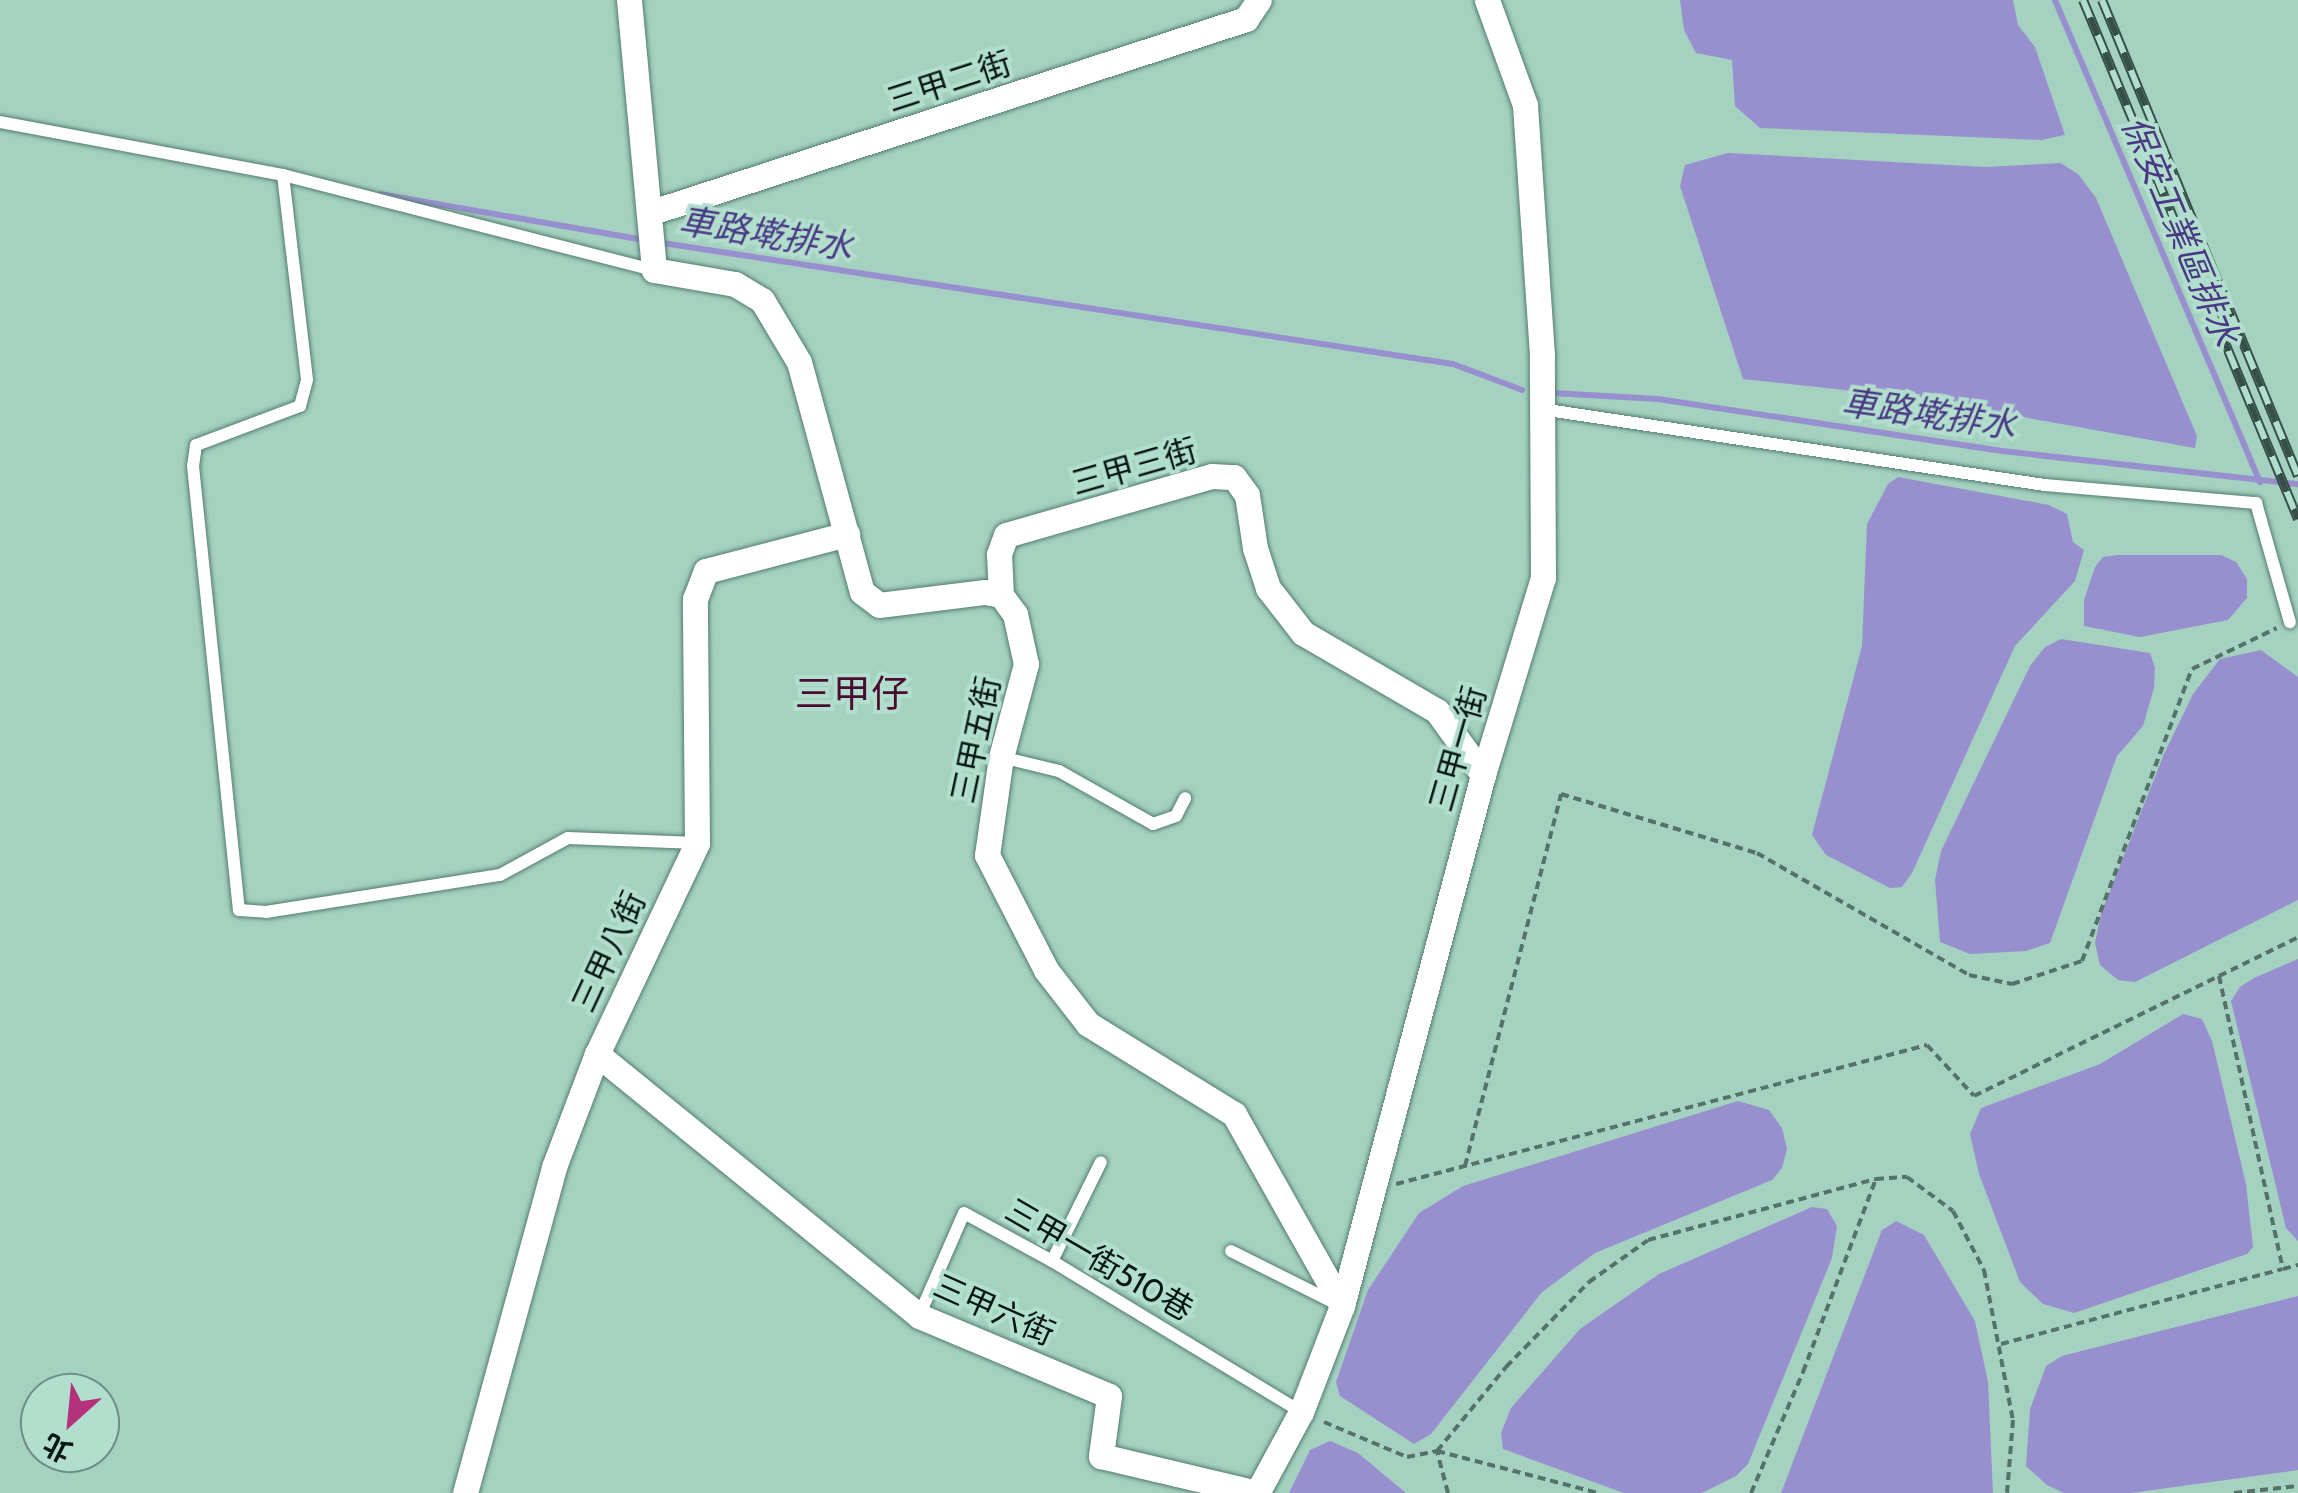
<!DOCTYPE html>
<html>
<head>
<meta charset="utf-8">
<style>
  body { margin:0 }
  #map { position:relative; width:2298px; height:1493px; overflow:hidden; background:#a5d1c0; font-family:Cabin,"Noto Sans TC",sans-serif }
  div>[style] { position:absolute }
  .water>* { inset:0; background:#9890ce }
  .stream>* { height:6px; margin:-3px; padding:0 3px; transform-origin:3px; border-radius:3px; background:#9890ce }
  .path>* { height:4px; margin-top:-2px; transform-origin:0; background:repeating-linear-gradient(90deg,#547267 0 8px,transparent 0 13px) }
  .roads { filter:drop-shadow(0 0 2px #537c6d) drop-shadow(0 0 2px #537c6d) }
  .lane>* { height:12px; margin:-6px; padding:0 6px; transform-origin:6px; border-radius:6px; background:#fff }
  .street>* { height:25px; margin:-12.5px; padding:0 12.5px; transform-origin:12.5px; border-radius:12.5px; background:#fff }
  .rail>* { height:10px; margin-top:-5px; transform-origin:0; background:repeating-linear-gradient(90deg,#b2decd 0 19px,#375047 0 38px); box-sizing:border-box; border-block:2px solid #375047 }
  span { translate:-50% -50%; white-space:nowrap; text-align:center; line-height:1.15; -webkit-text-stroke:8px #b2decd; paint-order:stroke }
  .street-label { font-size:32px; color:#061711 }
  .water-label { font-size:35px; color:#493984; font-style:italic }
  .quarter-label { font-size:38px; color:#4a0b30 }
  .north { position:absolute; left:20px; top:1373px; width:100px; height:100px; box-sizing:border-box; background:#b2decd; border:2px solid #6d8e82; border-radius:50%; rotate:207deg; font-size:28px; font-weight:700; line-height:40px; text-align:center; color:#061711 }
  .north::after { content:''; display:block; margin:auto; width:35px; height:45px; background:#b4327c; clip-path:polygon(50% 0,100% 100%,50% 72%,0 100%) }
</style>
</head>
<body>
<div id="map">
  <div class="water">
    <i style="clip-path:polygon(1680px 0,2013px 0,2018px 25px,2035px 47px,2065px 135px,2041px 140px,1760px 128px,1735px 106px,1732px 60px,1696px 53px,1684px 30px)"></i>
    <i style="clip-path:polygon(1728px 153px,1986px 167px,2061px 163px,2078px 174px,2096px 198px,2197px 436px,2195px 448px,1917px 398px,1743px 379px,1680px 186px,1685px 165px)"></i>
    <i style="clip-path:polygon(1898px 477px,2049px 505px,2067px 514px,2073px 542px,2084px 550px,2075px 581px,2015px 646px,1912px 873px,1902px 887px,1890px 888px,1826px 855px,1812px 835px,1862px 646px,1867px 524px,1888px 484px)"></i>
    <i style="clip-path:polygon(2118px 555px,2221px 555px,2236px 562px,2247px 579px,2247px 598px,2228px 620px,2140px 637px,2084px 626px,2084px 600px,2095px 567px,2103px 557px)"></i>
    <i style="clip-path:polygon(2061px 639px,2150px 653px,2155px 668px,2154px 688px,2143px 726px,2117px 756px,2050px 943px,2026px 951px,1970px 954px,1940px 942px,1935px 880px,1941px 851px,2030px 666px,2045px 647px)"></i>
    <i style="clip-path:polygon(2261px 650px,2298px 677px,2298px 900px,2135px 982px,2118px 980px,2100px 965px,2095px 943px,2101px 914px,2164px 754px,2193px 694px,2220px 659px)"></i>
    <i style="clip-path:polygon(2298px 959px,2298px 1241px,2286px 1228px,2231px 1001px,2240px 987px,2254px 978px)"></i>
    <i style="clip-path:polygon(2183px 1014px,2202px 1019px,2212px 1041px,2246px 1184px,2253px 1247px,2247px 1254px,2074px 1313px,2043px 1304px,2020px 1282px,1979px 1174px,1970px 1134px,1981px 1108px,2100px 1064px)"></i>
    <i style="clip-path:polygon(1738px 1101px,1769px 1110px,1782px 1128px,1787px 1149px,1782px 1168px,1772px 1180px,1595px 1253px,1542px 1292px,1431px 1434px,1414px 1444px,1340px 1396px,1336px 1382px,1368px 1290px,1419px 1213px,1463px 1186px)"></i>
    <i style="clip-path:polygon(1812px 1207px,1827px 1209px,1837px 1226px,1832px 1258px,1748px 1464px,1736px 1476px,1702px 1493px,1624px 1493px,1503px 1449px,1501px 1433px,1511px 1408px,1580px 1329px,1659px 1274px)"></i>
    <i style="clip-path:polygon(1896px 1221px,1924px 1235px,1975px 1321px,1988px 1382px,1993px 1493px,1781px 1493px,1882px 1230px)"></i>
    <i style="clip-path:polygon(2298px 1296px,2298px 1470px,2131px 1493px,2064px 1493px,2047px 1485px,2026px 1466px,2030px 1409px,2046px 1366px,2062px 1356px)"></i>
    <i style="clip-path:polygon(1330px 1441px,1358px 1453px,1406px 1493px,1289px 1493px,1310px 1450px)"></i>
  </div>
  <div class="stream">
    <i style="left:2055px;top:0;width:524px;rotate:66.96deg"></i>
    <i style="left:380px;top:194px;width:268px;rotate:9.9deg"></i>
    <i style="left:656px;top:242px;width:806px;rotate:8.7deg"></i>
    <i style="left:1453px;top:364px;width:74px;rotate:20.6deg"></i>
    <i style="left:1553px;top:393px;width:105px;rotate:3.3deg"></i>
    <i style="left:1658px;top:399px;width:348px;rotate:8.6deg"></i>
    <i style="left:2002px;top:451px;width:298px;rotate:6.4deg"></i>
  </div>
  <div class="path">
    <i style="left:2219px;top:976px;width:300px;rotate:77.7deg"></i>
    <i style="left:2283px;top:1269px;width:16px;rotate:-15deg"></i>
    <i style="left:1465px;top:1166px;width:384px;rotate:-75.5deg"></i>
    <i style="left:1561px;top:794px;width:205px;rotate:16.8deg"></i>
    <i style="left:1757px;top:853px;width:245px;rotate:29.9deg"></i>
    <i style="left:1969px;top:975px;width:44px;rotate:11.8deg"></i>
    <i style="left:2012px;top:984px;width:74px;rotate:-18.2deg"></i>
    <i style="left:2082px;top:961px;width:312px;rotate:-69.4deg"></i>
    <i style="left:2192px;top:669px;width:94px;rotate:-25.8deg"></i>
    <i style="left:1396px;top:1184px;width:549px;rotate:-14.67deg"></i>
    <i style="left:1927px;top:1045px;width:69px;rotate:47.3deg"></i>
    <i style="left:1974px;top:1096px;width:361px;rotate:-26.1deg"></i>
    <i style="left:2001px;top:1344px;width:291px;rotate:-14.9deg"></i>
    <i style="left:1324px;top:1422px;width:90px;rotate:22.9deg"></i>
    <i style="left:1407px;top:1457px;width:31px;rotate:-11deg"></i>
    <i style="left:1437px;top:1451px;width:166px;rotate:14.6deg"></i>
    <i style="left:1448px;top:1493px;width:43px;rotate:-104.7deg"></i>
    <i style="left:1437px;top:1451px;width:109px;rotate:-50.6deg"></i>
    <i style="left:1506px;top:1367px;width:119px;rotate:-45.7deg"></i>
    <i style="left:1589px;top:1282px;width:72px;rotate:-35.4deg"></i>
    <i style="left:1648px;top:1240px;width:236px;rotate:-15deg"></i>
    <i style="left:1876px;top:1179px;width:31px;rotate:-4deg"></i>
    <i style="left:1907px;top:1177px;width:57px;rotate:36.5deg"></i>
    <i style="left:1953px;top:1211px;width:67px;rotate:62.3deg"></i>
    <i style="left:1984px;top:1270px;width:153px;rotate:79.1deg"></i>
    <i style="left:2013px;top:1420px;width:73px;rotate:94.7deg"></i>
    <i style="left:1751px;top:1493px;width:132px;rotate:-66.7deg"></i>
    <i style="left:1803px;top:1372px;width:206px;rotate:-69.3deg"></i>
    <i style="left:2234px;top:1493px;width:64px;rotate:-6.2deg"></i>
  </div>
  <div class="roads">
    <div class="lane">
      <i style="left:0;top:122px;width:288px;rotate:10.6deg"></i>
      <i style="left:283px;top:175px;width:383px;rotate:14.4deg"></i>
      <i style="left:283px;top:175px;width:206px;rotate:83.3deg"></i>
      <i style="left:307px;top:380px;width:27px;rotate:105deg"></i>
      <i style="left:300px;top:406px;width:111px;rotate:159.4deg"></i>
      <i style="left:196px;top:445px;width:21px;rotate:98deg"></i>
      <i style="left:193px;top:466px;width:446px;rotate:84.1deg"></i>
      <i style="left:239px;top:910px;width:27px;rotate:4deg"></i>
      <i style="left:266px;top:912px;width:237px;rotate:-9deg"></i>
      <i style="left:500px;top:875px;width:77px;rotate:-28.6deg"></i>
      <i style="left:568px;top:838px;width:129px;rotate:2.2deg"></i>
      <i style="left:1541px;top:409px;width:510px;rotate:8.58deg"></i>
      <i style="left:2045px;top:485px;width:212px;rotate:4.9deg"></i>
      <i style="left:2256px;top:503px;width:124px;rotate:74.1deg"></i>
      <i style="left:1001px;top:757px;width:60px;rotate:13.6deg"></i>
      <i style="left:1059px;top:771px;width:108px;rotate:29.4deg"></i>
      <i style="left:1153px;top:824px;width:24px;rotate:-19deg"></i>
      <i style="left:1176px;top:816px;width:20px;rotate:-63deg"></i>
      <i style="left:1231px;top:1251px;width:116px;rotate:26.6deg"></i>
      <i style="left:1052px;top:1261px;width:110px;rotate:-63.7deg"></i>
      <i style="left:919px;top:1316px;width:112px;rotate:-66.4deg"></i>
      <i style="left:964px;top:1213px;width:100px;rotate:28.6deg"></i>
      <i style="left:1052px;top:1261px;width:291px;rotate:31.2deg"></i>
    </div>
    <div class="street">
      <i style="left:629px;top:0;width:271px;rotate:84.7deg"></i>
      <i style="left:654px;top:270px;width:82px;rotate:9.8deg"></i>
      <i style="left:735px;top:284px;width:31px;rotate:31deg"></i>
      <i style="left:762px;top:300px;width:72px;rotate:59.2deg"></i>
      <i style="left:799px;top:362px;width:238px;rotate:74.7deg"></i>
      <i style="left:862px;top:592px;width:21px;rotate:37deg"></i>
      <i style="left:879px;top:605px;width:107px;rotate:-7deg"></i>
      <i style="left:985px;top:592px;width:16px;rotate:11deg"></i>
      <i style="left:1001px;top:595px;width:24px;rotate:54deg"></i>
      <i style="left:1015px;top:614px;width:51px;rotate:77.6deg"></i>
      <i style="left:1026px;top:664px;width:96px;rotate:105deg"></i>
      <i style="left:1001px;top:757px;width:99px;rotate:98.1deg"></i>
      <i style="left:987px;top:855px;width:129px;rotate:62.8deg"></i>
      <i style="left:1046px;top:970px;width:68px;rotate:52.1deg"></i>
      <i style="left:1088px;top:1024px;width:172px;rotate:31.7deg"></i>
      <i style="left:1234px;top:1114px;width:220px;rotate:60.6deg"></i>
      <i style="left:649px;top:213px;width:628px;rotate:-18deg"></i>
      <i style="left:1246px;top:19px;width:23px;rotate:-56deg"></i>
      <i style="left:1001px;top:595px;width:41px;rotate:-92.8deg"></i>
      <i style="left:999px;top:554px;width:20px;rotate:-70deg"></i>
      <i style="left:1006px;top:535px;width:214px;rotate:-16deg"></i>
      <i style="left:1212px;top:476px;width:22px;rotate:3deg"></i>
      <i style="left:1234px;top:477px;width:22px;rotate:54deg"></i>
      <i style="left:1247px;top:495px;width:54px;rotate:81.4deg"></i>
      <i style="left:1255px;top:548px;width:42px;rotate:72deg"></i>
      <i style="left:1268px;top:588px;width:57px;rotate:52.1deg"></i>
      <i style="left:1303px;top:633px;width:155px;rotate:30.2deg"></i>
      <i style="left:1437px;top:711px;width:79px;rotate:54.3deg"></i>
      <i style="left:597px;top:1054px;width:415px;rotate:39.1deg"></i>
      <i style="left:919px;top:1316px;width:206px;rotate:22.8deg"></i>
      <i style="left:1109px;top:1396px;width:61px;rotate:97.6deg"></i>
      <i style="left:1101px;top:1456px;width:160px;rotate:13.3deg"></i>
      <i style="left:465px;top:1493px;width:338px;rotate:-74.7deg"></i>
      <i style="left:554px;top:1167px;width:121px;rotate:-69.2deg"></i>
      <i style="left:597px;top:1054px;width:233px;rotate:-64.6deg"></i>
      <i style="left:697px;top:843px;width:244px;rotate:-90.5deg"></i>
      <i style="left:695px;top:599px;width:30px;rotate:-69deg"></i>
      <i style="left:706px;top:571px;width:146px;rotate:-14.7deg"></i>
      <i style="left:1257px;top:1493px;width:92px;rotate:-61.5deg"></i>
      <i style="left:1301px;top:1412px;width:114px;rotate:-68.9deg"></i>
      <i style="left:1342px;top:1306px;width:549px;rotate:-75.13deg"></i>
      <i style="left:1483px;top:775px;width:206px;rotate:-73.1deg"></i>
      <i style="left:1543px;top:578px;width:223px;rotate:-90.3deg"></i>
      <i style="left:1542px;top:355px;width:251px;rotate:-93.9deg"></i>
      <i style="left:1525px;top:105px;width:112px;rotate:-109.9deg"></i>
    </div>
  </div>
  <div class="rail">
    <i style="left:2083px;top:0;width:562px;rotate:67.5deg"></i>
    <i style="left:2102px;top:0;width:515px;rotate:67.62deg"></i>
  </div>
  <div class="street-label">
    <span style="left:949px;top:82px;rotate:-18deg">三甲二街</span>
    <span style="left:1134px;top:467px;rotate:-16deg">三甲三街</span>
    <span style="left:976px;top:740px;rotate:-78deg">三甲五街</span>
    <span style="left:1458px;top:749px;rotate:-74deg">三甲一街</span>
    <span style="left:609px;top:952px;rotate:-65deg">三甲八街</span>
    <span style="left:1099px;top:1260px;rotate:30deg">三甲一街510巷</span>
    <span style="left:994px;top:1310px;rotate:24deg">三甲六街</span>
  </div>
  <div class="water-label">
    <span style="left:2180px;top:231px;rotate:67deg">保安工業區排水</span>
    <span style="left:766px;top:234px;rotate:9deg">車路墘排水</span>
    <span style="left:1929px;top:414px;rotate:8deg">車路墘排水</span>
  </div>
  <div class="quarter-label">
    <span style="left:852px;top:694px">三甲仔</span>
  </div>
  <div class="north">北</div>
</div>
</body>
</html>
